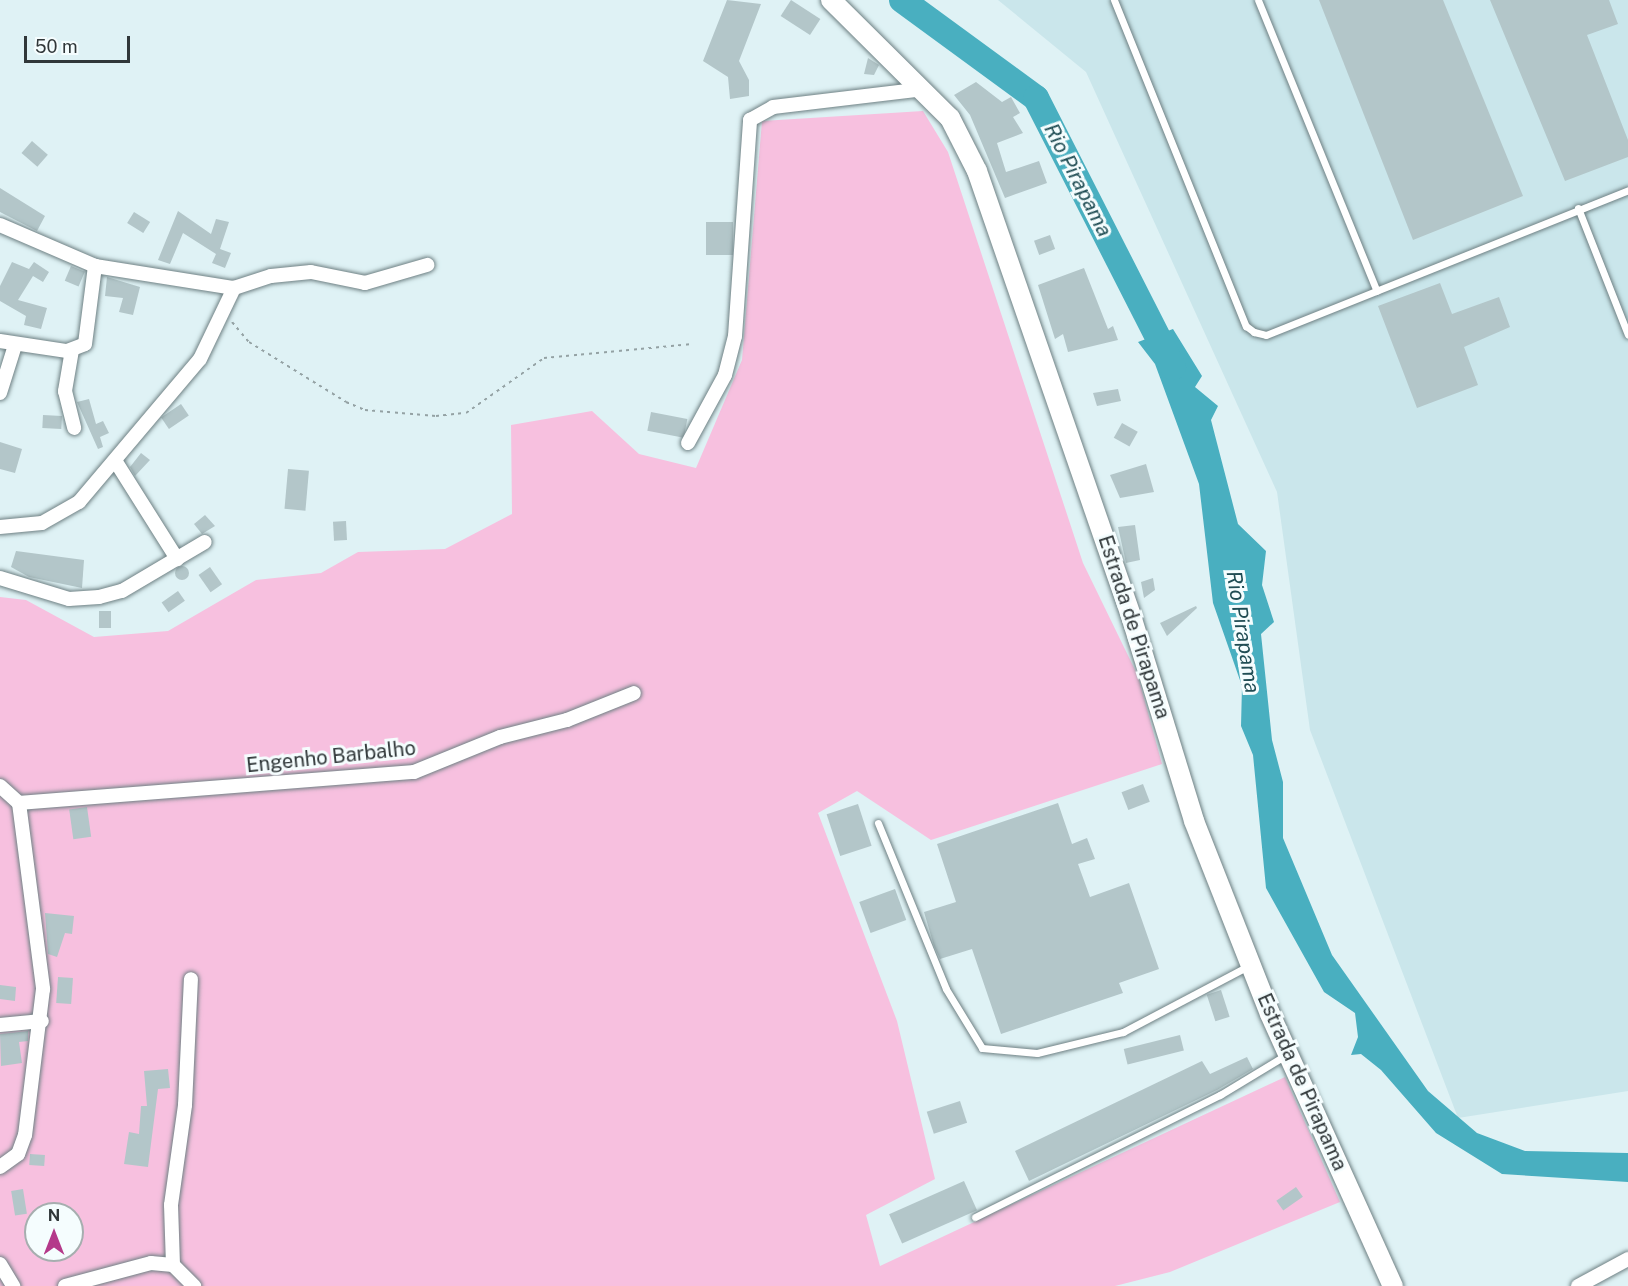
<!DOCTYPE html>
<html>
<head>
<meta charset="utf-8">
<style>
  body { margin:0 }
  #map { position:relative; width:1628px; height:1286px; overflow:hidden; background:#dff2f5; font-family:"Public Sans",sans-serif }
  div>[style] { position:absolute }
  .built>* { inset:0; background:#cae6eb }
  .green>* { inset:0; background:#f7c0df }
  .water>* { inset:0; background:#49afc0 }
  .river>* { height:26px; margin:-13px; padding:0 13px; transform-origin:13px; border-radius:13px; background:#49afc0 }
  .building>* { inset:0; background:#b3c6c9; transform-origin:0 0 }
  .round { border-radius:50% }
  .path>* { height:2px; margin-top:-1px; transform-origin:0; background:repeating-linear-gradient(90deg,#94a2a4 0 3px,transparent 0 7.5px) }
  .roads { filter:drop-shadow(0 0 2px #6e8083) drop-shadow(0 0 2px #6e8083) }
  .lane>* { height:7px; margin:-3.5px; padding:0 3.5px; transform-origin:3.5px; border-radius:3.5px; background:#fff }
  .street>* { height:14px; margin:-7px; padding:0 7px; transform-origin:7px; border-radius:7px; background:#fff }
  .secondary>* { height:20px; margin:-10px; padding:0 10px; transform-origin:10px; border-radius:10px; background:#fff }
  span { translate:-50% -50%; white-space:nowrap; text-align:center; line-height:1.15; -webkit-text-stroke:6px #f5fdfe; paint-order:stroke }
  .street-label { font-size:20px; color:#303739 }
  .water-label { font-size:21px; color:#204d54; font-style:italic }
  .north { position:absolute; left:24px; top:1202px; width:60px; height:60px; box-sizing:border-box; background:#f5fdfe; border:2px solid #a6aeaf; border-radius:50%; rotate:0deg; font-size:16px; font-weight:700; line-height:24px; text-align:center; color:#303739 }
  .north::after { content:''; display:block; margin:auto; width:21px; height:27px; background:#b4398a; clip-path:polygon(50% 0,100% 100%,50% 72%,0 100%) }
  .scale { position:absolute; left:24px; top:36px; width:106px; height:27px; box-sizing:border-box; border:3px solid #303739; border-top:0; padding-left:8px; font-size:18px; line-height:21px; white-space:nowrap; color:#303739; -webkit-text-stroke:4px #f5fdfe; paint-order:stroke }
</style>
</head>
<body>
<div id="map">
  <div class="built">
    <i style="clip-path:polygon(998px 0,1628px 0,1628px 1091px,1458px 1118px,1310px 730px,1277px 492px,1086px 72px)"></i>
  </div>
  <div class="green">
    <i style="clip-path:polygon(evenodd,923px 111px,948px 152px,1083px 563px,1138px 676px,1162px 764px,931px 840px,857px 791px,818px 813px,897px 1021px,935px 1179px,866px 1215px,880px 1266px,1285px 1077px,1340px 1202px,1170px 1272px,1115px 1286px,0 1286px,0 597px,26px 600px,94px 637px,168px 631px,256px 580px,321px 573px,358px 552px,445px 549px,512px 514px,511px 425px,592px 411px,639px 454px,696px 468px,742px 360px,762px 121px,923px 111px,36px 1214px,72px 1214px,72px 1250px,36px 1250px,36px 1214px)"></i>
  </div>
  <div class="water">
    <i style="clip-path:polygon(1173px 329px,1202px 376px,1195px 387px,1218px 406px,1211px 420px,1238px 524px,1266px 551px,1262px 585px,1274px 622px,1261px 634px,1272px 740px,1283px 782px,1283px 838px,1332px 955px,1428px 1091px,1477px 1133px,1525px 1151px,1628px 1153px,1628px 1182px,1502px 1174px,1436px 1133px,1381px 1070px,1361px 1054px,1351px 1055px,1358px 1037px,1355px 1013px,1324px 992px,1266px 888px,1253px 755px,1241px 726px,1242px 686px,1213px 603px,1199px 484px,1155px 364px,1138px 342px)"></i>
  </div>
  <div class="river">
    <i style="left:902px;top:0;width:166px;rotate:36.2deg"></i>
    <i style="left:1036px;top:98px;width:302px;rotate:63deg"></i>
  </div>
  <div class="building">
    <i style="clip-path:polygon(727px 0,761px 4px,739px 61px,749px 80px,749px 96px,730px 99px,728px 77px,703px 61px)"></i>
    <i style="left:791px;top:0;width:35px;height:19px;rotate:33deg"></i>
    <i style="clip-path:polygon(1319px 0,1443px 0,1523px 196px,1413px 240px)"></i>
    <i style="clip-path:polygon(1490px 0,1609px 0,1618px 24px,1587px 35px,1628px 140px,1628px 157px,1565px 181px)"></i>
    <i style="clip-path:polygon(868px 58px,879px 65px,874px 75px,864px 74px)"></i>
    <i style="clip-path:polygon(976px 82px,1002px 102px,1011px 97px,1020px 113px,1013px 117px,1023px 133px,997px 143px,1006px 172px,1039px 161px,1047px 183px,1005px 198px,970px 115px,954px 95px)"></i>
    <i style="left:32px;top:141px;width:21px;height:16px;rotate:41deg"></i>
    <i style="clip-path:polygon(0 188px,45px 216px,37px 231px,0 212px)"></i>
    <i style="clip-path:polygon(178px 211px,211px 234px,216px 219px,229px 222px,220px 249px,231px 253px,225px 268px,212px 263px,216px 254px,183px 233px,170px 264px,158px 260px)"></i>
    <i style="left:134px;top:212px;width:19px;height:13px;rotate:32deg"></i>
    <i style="left:706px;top:222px;width:27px;height:33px"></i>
    <i style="left:1050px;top:235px;width:15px;height:17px;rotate:70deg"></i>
    <i style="clip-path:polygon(12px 262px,29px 269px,34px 262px,49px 272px,43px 282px,33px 276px,18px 300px,47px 308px,41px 329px,24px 325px,26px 316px,0 301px,0 286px)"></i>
    <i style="left:71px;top:266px;width:15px;height:16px;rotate:23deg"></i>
    <i style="clip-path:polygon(1084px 268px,1108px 329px,1113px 326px,1118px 340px,1068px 352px,1063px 334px,1055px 339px,1038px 285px)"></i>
    <i style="clip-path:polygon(107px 277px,140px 287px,133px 315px,119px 312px,123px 298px,105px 296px)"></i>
    <i style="clip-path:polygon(1440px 283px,1452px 314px,1499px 297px,1510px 327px,1464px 347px,1478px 385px,1417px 408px,1378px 306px)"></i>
    <i style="clip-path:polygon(1118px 389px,1121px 401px,1097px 406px,1093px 393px)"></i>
    <i style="clip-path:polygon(89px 399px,96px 424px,103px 421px,109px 433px,100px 437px,103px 447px,98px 449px,77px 402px)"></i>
    <i style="left:181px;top:404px;width:14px;height:24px;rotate:56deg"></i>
    <i style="left:651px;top:412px;width:37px;height:19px;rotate:11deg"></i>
    <i style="left:43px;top:415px;width:19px;height:13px;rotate:3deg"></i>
    <i style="left:1122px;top:423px;width:18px;height:17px;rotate:29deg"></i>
    <i style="clip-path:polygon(0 442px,22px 449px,15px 473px,0 469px)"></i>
    <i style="clip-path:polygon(141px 453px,150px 460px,135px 476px,130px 467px)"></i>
    <i style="clip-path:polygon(1146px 464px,1154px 492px,1120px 498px,1110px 475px)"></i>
    <i style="left:288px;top:469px;width:21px;height:40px;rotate:5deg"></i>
    <i style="clip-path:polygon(205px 515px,215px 526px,202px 534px,194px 524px)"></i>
    <i style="left:346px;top:521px;width:19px;height:13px;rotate:87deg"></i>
    <i style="clip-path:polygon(1135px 525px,1140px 560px,1126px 563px,1118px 527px)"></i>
    <i style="clip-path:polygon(16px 551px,84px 560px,82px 588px,29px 577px,11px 567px)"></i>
    <i class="round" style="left:175px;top:566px;width:14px;height:14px"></i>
    <i style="left:210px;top:567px;width:21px;height:14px;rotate:55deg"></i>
    <i style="clip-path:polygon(1153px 578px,1155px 590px,1144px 598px,1141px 582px)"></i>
    <i style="left:178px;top:591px;width:12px;height:20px;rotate:55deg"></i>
    <i style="clip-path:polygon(1196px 606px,1197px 608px,1167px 636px,1160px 623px)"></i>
    <i style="left:99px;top:611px;width:12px;height:17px"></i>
    <i style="left:1143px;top:784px;width:19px;height:23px;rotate:69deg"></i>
    <i style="clip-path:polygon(1058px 803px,1072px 844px,1087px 838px,1095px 859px,1078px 864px,1090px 897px,1129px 883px,1159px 969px,1119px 983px,1123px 993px,1001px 1034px,972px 949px,940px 959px,934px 946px,924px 912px,956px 902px,937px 844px)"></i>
    <i style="left:858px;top:804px;width:44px;height:33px;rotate:72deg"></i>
    <i style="left:87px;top:807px;width:30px;height:18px;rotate:82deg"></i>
    <i style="left:895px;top:889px;width:33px;height:38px;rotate:70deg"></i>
    <i style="clip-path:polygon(45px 913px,74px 916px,72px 934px,65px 933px,57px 957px,48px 954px)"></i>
    <i style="left:58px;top:977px;width:15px;height:26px;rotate:4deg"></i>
    <i style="clip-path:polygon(0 985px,16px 987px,15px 1001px,0 999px)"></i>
    <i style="left:1221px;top:990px;width:28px;height:15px;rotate:72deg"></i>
    <i style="clip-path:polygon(28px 1031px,28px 1041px,19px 1042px,22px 1063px,1px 1066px,0 1034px)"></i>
    <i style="left:1180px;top:1035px;width:16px;height:58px;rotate:76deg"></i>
    <i style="clip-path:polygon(1247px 1057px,1253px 1069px,1217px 1090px,1029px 1181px,1015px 1151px,1202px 1061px,1210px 1074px)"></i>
    <i style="clip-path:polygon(168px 1069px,170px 1088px,158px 1089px,148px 1167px,124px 1164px,129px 1132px,139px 1134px,141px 1106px,147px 1106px,144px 1071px)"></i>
    <i style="left:960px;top:1101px;width:23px;height:35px;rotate:72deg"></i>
    <i style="left:30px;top:1154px;width:15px;height:11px;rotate:4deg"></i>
    <i style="left:964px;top:1181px;width:32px;height:82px;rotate:66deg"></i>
    <i style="left:1296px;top:1187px;width:12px;height:24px;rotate:55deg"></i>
    <i style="left:23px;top:1189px;width:25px;height:12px;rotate:81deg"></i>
  </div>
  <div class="path">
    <i style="left:232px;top:322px;width:26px;rotate:50deg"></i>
    <i style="left:249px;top:342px;width:114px;rotate:31.7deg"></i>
    <i style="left:346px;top:402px;width:21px;rotate:23deg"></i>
    <i style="left:365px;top:410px;width:71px;rotate:4.8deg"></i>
    <i style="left:436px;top:416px;width:30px;rotate:-6deg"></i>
    <i style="left:466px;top:413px;width:95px;rotate:-35.2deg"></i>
    <i style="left:544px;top:358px;width:149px;rotate:-5.4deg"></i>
  </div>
  <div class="roads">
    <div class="lane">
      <i style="left:1114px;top:0;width:352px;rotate:68deg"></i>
      <i style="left:1246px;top:326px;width:10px;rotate:37deg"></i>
      <i style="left:1254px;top:332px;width:12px;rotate:14deg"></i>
      <i style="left:1266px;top:335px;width:390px;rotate:-21.8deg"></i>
      <i style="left:1258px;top:0;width:314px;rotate:67.8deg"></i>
      <i style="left:1578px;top:208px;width:136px;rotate:68.5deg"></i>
      <i style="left:878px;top:823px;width:179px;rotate:67.7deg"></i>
      <i style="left:946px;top:989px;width:69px;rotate:58.6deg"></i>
      <i style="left:982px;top:1048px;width:55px;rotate:5.2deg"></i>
      <i style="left:1037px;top:1053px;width:89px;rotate:-13.7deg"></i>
      <i style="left:1123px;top:1032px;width:141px;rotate:-27.8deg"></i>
      <i style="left:975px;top:1217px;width:274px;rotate:-26.5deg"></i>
      <i style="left:1220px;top:1095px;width:77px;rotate:-31.2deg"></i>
    </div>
    <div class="street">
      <i style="left:0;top:225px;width:103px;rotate:23.3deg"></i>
      <i style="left:95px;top:266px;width:141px;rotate:9deg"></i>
      <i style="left:234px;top:288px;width:39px;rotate:-18deg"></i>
      <i style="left:271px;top:276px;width:40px;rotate:-5.7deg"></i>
      <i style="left:311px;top:272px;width:55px;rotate:11.5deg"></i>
      <i style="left:365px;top:283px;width:65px;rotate:-16.2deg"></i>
      <i style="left:0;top:341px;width:68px;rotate:8.5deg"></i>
      <i style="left:67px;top:351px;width:19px;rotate:-21deg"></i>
      <i style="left:85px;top:344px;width:79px;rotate:-82.7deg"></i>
      <i style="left:72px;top:350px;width:42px;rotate:99.7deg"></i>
      <i style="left:65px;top:391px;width:38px;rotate:76deg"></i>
      <i style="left:0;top:393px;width:50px;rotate:-72.6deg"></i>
      <i style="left:688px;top:443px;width:77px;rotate:-61.4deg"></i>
      <i style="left:725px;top:375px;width:40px;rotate:-75.6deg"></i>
      <i style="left:735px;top:336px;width:217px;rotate:-86deg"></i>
      <i style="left:750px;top:120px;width:26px;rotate:-29deg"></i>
      <i style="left:773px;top:107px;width:152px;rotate:-6.8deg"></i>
      <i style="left:116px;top:462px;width:115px;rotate:57.8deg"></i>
      <i style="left:0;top:527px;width:42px;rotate:-5.4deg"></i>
      <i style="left:42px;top:523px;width:43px;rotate:-29.6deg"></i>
      <i style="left:79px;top:502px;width:187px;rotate:-49.8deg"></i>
      <i style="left:200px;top:359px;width:79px;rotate:-64.4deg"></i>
      <i style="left:0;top:578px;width:72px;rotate:16.9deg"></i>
      <i style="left:69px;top:599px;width:30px;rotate:-4deg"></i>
      <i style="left:99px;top:597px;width:24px;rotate:-15deg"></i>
      <i style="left:122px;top:591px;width:96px;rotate:-30.6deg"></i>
      <i style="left:0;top:786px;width:25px;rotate:42deg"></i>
      <i style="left:19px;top:803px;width:188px;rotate:82.6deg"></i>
      <i style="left:43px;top:989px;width:147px;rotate:97deg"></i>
      <i style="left:25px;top:1135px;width:20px;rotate:110deg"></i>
      <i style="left:18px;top:1154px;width:22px;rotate:144deg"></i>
      <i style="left:19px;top:803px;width:396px;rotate:-4.5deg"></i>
      <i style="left:414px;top:772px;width:93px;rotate:-22.1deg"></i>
      <i style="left:500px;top:737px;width:69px;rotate:-14.2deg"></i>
      <i style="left:567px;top:720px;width:72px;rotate:-21.9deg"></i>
      <i style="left:0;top:1025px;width:42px;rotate:-5.4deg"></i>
      <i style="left:0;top:1264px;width:26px;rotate:59deg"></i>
      <i style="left:173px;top:1265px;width:60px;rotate:-91.9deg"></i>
      <i style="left:171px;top:1205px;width:101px;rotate:-82deg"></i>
      <i style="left:185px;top:1105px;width:126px;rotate:-87.3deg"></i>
      <i style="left:65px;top:1286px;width:89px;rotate:-15deg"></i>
      <i style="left:151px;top:1263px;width:22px;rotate:5deg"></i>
      <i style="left:173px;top:1265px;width:30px;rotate:45deg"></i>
      <i style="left:1578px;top:1286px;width:57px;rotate:-28.4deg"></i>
    </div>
    <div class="secondary">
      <i style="left:831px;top:0;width:168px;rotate:44.8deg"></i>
      <i style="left:950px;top:118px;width:59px;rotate:63deg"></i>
      <i style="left:977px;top:171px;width:474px;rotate:70.9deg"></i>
      <i style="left:1132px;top:619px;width:211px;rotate:72.9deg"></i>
      <i style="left:1194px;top:821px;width:207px;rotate:68.5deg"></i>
      <i style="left:1270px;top:1014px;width:299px;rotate:65.7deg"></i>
    </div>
  </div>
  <div class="street-label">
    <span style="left:1134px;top:627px;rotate:72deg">Estrada de Pirapama</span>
    <span style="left:331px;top:757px;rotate:-6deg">Engenho Barbalho</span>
    <span style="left:1302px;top:1082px;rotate:66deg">Estrada de Pirapama</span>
  </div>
  <div class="water-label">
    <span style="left:1078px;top:180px;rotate:63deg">Rio Pirapama</span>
    <span style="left:1243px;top:632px;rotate:81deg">Rio Pirapama</span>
  </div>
  <div class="north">N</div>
  <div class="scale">50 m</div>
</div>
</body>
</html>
